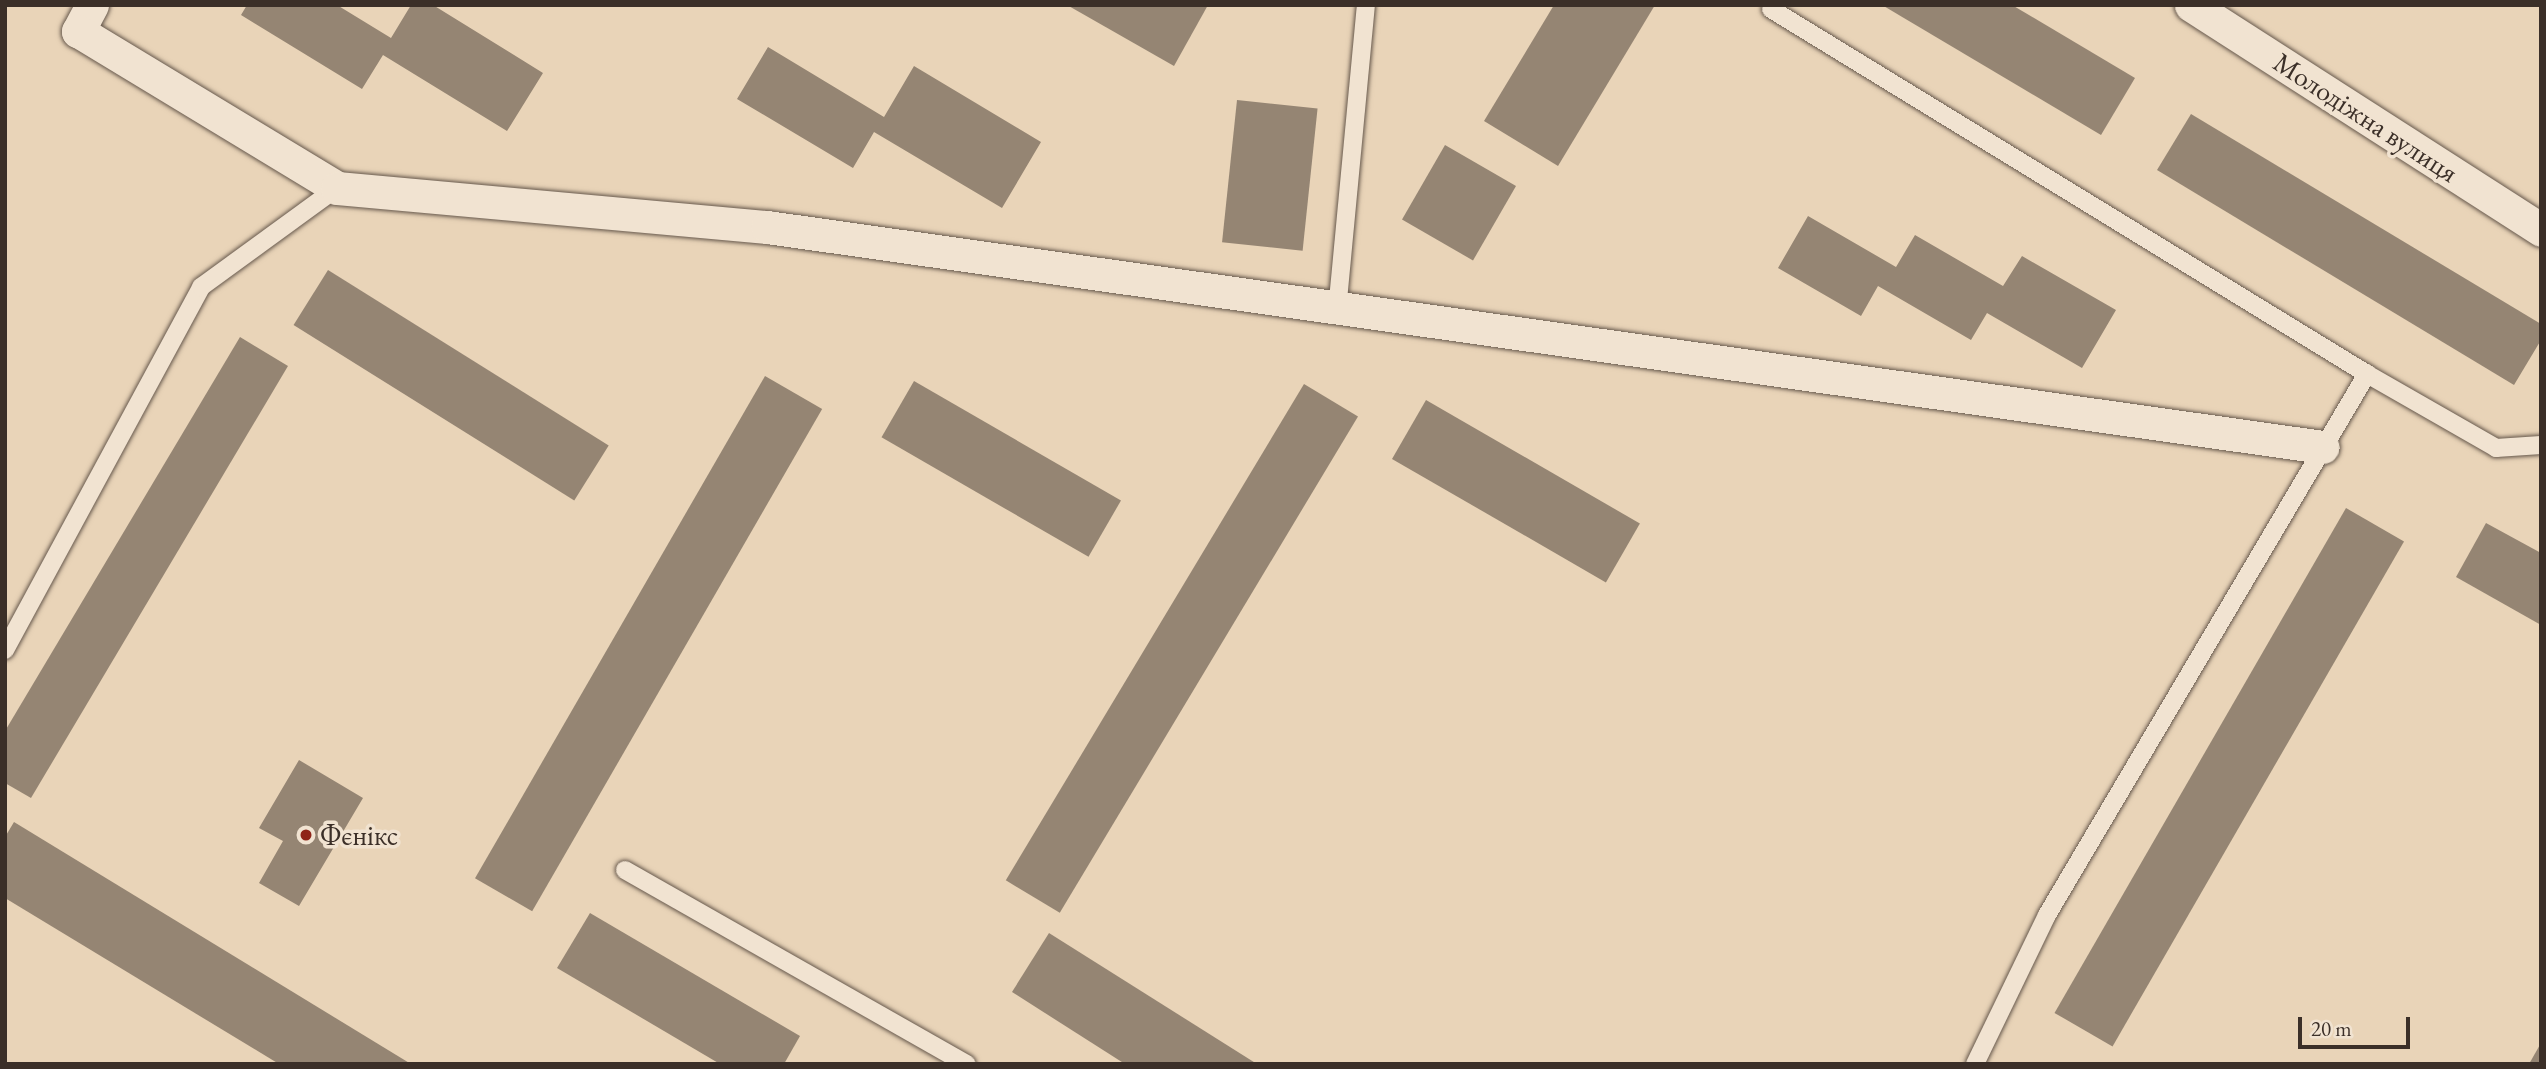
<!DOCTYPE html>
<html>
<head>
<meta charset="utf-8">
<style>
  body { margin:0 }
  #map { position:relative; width:2546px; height:1069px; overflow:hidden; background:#e9d4b8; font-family:"EB Garamond",serif }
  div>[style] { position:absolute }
  .building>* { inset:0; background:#958573; transform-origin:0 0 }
  .roads { filter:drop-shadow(0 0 2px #66584c) drop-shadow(0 0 2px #66584c) }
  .lane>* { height:18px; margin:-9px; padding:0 9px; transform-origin:9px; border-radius:9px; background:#f1e3d1 }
  .street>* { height:33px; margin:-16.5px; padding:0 16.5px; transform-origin:16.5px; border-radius:16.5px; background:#f1e3d1 }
  .dots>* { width:19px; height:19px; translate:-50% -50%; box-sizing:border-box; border:4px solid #f1e3d1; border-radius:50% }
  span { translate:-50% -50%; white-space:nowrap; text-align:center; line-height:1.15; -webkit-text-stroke:7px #f1e3d1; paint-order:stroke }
  .street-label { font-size:28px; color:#3b2f28 }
  .poi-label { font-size:28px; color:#3b2f28 }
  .left { translate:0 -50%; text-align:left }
  .frame { position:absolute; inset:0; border:7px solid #3b2f28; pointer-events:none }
  .scale { position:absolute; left:2298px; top:1017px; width:112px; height:32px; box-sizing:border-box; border:4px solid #3b2f28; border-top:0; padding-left:9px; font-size:21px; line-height:24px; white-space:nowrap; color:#3b2f28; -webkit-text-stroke:5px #f1e3d1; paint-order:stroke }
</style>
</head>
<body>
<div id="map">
  <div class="building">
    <i style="clip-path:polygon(247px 5px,337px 5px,391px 38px,411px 5px,433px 5px,543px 73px,507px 131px,383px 55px,362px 89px,241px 15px)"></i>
    <i style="clip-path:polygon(1067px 5px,1208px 5px,1174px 66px)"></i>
    <i style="clip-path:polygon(1554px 5px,1655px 5px,1558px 166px,1484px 121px)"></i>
    <i style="clip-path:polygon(1882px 5px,2012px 5px,2135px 78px,2101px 135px)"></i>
    <i style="clip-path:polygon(768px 47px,884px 117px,914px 66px,1041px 142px,1002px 208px,874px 132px,853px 168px,737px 99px)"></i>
    <i style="left:1237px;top:100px;width:81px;height:143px;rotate:6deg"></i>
    <i style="clip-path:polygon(2191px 114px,2541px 324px,2541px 340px,2514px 385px,2157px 170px)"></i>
    <i style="left:1445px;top:145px;width:82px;height:86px;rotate:30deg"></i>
    <i style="clip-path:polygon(1808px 216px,1896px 267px,1915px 235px,2003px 286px,2022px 256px,2116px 310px,2082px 368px,1987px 313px,1971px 340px,1878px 286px,1861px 316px,1778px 268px)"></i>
    <i style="left:328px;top:270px;width:331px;height:65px;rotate:32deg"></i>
    <i style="clip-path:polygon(240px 337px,288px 366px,31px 798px,5px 783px,5px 731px)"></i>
    <i style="left:765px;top:376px;width:66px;height:580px;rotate:30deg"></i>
    <i style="left:914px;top:381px;width:239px;height:65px;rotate:30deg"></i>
    <i style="left:1304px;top:384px;width:63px;height:579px;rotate:31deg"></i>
    <i style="left:1426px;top:400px;width:247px;height:68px;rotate:30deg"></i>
    <i style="left:2346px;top:508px;width:67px;height:583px;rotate:30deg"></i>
    <i style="clip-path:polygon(2486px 523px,2541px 553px,2541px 625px,2456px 577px)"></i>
    <i style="clip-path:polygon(299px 760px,363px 798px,299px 906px,259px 883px,283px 841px,259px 828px)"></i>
    <i style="clip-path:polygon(14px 822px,411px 1064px,279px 1064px,5px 898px,5px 837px)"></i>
    <i style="clip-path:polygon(590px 913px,800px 1036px,784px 1064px,720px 1064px,557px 968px)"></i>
    <i style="clip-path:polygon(1049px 933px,1257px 1064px,1125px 1064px,1012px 992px)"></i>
    <i style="clip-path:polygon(2541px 1043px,2541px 1064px,2529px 1064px)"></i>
  </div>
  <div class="roads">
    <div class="lane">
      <i style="left:1771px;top:9px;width:699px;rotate:31.48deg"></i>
      <i style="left:2367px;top:374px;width:149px;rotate:29.8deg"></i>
      <i style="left:2496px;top:448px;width:45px;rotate:-3.8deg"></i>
      <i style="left:1337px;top:311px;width:307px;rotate:-84.6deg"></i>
      <i style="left:5px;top:650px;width:413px;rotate:-61.6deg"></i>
      <i style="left:201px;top:287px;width:168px;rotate:-36.1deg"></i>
      <i style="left:625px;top:870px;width:393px;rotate:29.6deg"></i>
      <i style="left:1975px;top:1064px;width:165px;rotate:-64.2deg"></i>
      <i style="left:2047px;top:915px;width:629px;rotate:-59.4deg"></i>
    </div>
    <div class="street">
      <i style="left:92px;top:5px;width:30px;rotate:118deg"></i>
      <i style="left:78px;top:31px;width:303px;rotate:31.2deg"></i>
      <i style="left:337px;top:188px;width:432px;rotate:5.2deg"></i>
      <i style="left:767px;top:227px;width:1571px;rotate:8.05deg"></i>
      <i style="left:2191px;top:5px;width:416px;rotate:32.7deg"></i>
    </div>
  </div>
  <div class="dots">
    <i style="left:306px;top:835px;background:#8f2418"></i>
  </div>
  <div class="street-label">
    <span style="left:2366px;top:117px;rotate:33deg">Молодіжна вулиця</span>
  </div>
  <div class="poi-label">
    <span class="left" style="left:320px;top:835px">Фєнікс</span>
  </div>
  <div class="frame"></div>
  <div class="scale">20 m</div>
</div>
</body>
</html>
